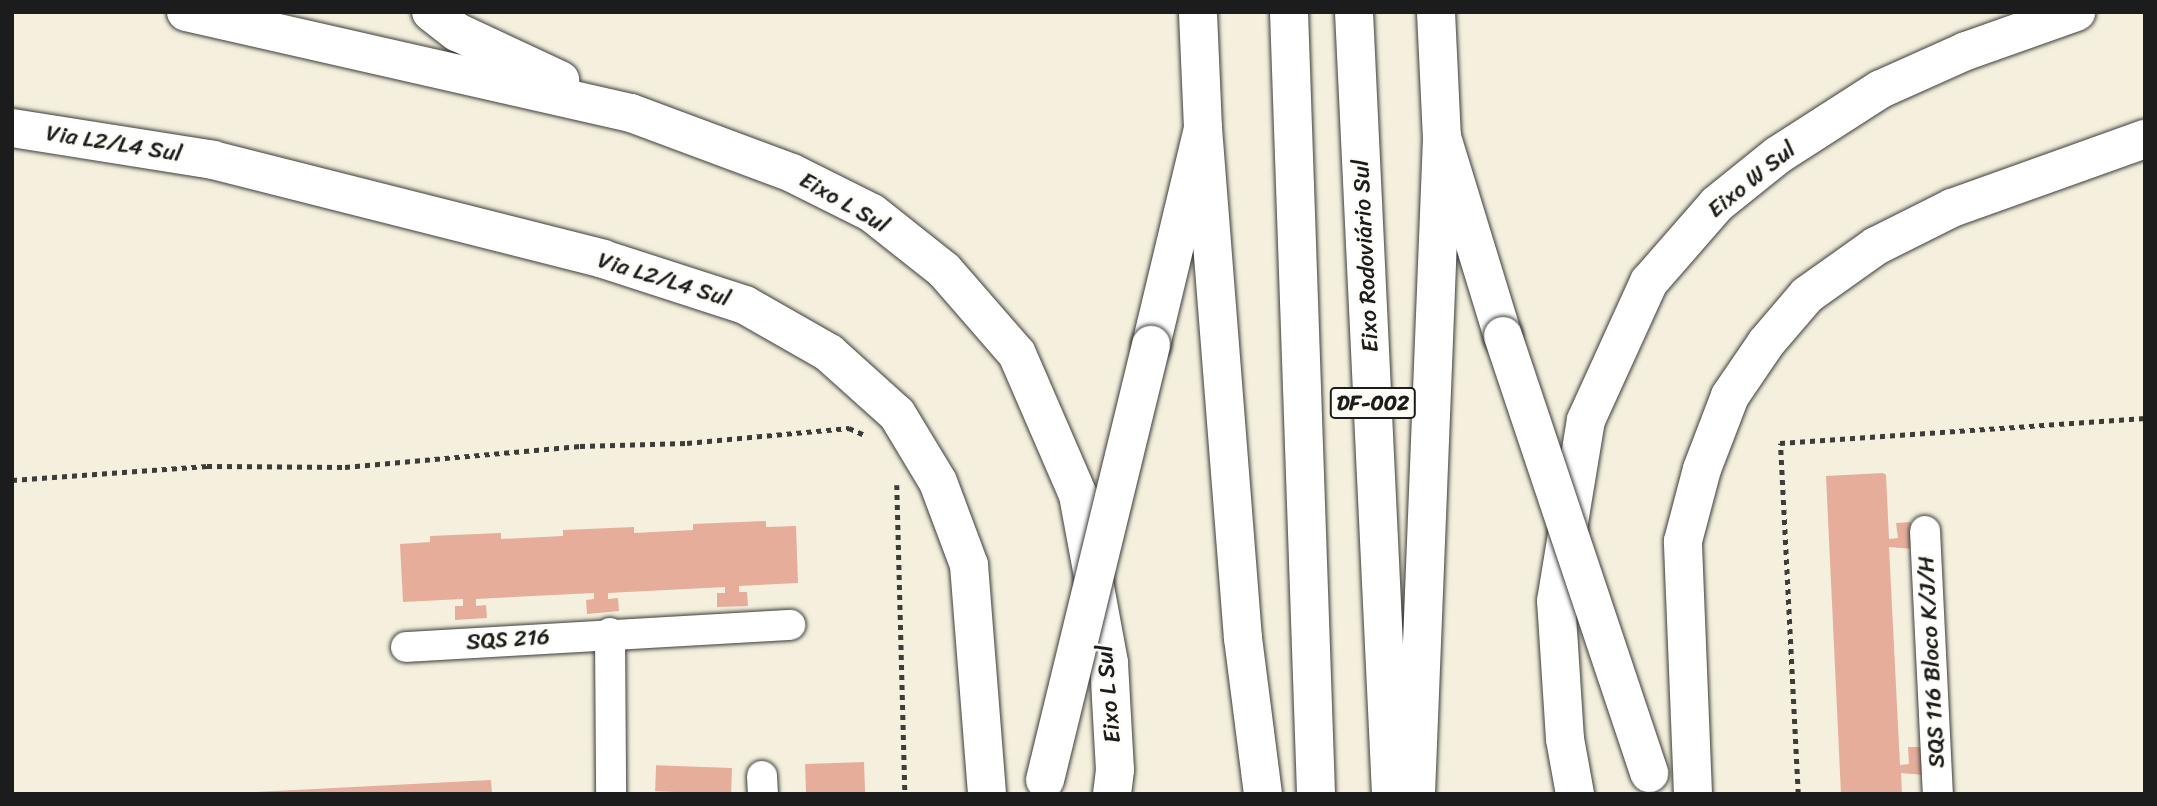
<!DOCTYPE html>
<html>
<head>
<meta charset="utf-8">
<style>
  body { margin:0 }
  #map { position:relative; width:2157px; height:806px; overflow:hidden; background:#f4f0dd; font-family:Sriracha,sans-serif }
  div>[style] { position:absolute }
  .building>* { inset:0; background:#e7ad9b; transform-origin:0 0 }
  .path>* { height:4.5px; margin-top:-2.25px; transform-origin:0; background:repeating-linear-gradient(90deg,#3c3c39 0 5px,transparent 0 10px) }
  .roads { filter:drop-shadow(0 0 2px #3c3c39) drop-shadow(0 0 2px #3c3c39) }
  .street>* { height:30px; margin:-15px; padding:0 15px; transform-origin:15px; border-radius:15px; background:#fff }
  .primary>* { height:38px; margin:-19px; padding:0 19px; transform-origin:19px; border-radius:19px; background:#fff }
  .highway>* { height:38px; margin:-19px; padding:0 19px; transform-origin:19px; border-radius:19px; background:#fff }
  .bridges { filter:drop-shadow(0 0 2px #3c3c39) drop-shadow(0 0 2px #3c3c39) }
  .primary-bridge>* { height:38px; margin:-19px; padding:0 19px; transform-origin:19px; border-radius:19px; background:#fff }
  span { translate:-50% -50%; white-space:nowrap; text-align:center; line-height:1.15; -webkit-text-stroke:5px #fdfcf7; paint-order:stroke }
  .shield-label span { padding:2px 5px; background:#fdfcf7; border:2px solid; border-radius:5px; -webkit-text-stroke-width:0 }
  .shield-label { font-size:21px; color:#1c1c1c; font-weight:700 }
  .street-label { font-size:23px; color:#1c1c1c }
  .frame { position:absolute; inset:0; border:14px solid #1c1c1c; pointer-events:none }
</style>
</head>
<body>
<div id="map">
  <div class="building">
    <i style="clip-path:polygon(1883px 473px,1886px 475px,1889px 539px,1898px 538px,1896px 523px,1911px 522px,1913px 549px,1889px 547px,1900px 765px,1909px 764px,1908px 747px,1922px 747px,1924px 775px,1901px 773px,1902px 794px,1841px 794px,1826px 476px)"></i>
    <i style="clip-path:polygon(766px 521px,766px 527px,796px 526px,798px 583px,739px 586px,739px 592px,747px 592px,748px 606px,717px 607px,717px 593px,725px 593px,725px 587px,608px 593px,608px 599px,618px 598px,619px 611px,587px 614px,586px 600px,594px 599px,594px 593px,476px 599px,476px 606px,486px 605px,487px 618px,455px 620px,455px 606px,463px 606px,463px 599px,403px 602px,400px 544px,430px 542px,430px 536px,501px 533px,501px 539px,563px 536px,563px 530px,634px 527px,634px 533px,693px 530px,693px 524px)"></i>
    <i style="left:864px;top:762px;width:32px;height:59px;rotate:88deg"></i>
    <i style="left:732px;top:768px;width:26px;height:76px;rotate:92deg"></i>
    <i style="clip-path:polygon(491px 780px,492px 794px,255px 794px,255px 792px)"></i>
  </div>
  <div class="path">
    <i style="left:12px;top:480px;width:196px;rotate:-4.1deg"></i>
    <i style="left:207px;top:466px;width:138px;rotate:0.4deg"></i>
    <i style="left:345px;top:467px;width:236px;rotate:-5.1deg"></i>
    <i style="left:580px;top:446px;width:107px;rotate:-1.6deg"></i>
    <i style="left:687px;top:443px;width:163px;rotate:-5.3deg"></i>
    <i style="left:849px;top:428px;width:17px;rotate:24deg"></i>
    <i style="left:897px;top:485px;width:309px;rotate:88.5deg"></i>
    <i style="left:1798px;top:794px;width:351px;rotate:-92.9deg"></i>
    <i style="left:1780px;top:443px;width:366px;rotate:-3.9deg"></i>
  </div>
  <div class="roads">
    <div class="street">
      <i style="left:1925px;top:531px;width:263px;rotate:87.2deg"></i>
      <i style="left:610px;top:633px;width:161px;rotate:89.6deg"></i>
      <i style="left:406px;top:647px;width:385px;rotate:-3.3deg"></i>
      <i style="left:762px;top:776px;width:18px;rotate:87deg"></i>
    </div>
    <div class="primary">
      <i style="left:186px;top:12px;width:456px;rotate:12.8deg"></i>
      <i style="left:631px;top:113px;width:172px;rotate:20.4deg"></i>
      <i style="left:792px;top:173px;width:89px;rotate:26.6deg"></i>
      <i style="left:872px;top:213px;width:92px;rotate:38.4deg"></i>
      <i style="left:944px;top:270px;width:111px;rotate:49deg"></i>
      <i style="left:1017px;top:354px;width:154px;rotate:66.6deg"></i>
      <i style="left:1078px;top:495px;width:171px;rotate:79.5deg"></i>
      <i style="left:1109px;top:663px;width:107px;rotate:86.8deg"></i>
      <i style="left:1115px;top:770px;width:24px;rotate:97deg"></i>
      <i style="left:431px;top:12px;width:33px;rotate:38deg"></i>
      <i style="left:457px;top:32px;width:114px;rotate:25deg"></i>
      <i style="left:1436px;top:12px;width:125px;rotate:87.3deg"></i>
      <i style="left:1442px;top:137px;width:208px;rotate:73deg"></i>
      <i style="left:12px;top:128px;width:204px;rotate:9deg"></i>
      <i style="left:213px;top:160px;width:402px;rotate:14.2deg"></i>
      <i style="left:603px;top:259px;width:149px;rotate:17.9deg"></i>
      <i style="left:745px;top:305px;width:97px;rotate:29.7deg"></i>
      <i style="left:829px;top:353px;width:91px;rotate:41.9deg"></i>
      <i style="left:897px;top:414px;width:79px;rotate:58.9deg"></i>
      <i style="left:938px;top:482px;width:89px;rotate:69.5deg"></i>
      <i style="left:969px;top:565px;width:230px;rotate:85.5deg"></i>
      <i style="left:1151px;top:345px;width:223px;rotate:-76.5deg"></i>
      <i style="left:1203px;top:128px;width:116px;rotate:-92.5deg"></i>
      <i style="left:1575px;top:794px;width:56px;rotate:-100.3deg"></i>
      <i style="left:1565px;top:739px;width:138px;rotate:-93.7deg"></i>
      <i style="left:1556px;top:601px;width:183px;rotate:-80.6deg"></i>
      <i style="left:1586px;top:420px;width:152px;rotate:-65.5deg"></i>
      <i style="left:1649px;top:282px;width:103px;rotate:-48.9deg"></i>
      <i style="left:1717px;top:204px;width:78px;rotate:-38.8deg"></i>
      <i style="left:1778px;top:155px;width:122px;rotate:-32.7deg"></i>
      <i style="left:1881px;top:89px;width:93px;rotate:-24.1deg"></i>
      <i style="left:1966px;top:51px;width:117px;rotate:-19.5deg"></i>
      <i style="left:1693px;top:794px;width:253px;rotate:-92.3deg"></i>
      <i style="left:1683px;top:541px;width:74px;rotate:-75.2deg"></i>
      <i style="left:1702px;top:469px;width:78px;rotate:-69deg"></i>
      <i style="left:1730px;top:396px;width:64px;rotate:-55.8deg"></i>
      <i style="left:1766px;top:343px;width:63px;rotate:-49.5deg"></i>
      <i style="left:1807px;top:295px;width:85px;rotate:-35.4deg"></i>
      <i style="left:1876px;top:246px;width:85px;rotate:-26.6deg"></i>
      <i style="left:1952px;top:208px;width:205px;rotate:-19.7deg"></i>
    </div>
    <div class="highway">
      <i style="left:1289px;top:12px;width:782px;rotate:88.02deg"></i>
      <i style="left:1354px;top:12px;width:783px;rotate:87.29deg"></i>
      <i style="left:1203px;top:128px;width:512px;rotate:85.52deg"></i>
      <i style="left:1243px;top:638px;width:157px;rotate:82.7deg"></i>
      <i style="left:1416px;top:794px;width:658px;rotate:-87.73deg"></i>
    </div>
  </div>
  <div class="bridges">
    <div class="primary-bridge">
      <i style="left:1503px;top:336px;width:461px;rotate:71.5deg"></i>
      <i style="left:1045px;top:780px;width:448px;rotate:-76.3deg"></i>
    </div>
  </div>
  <div class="shield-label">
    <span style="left:1373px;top:403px">DF-002</span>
  </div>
  <div class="street-label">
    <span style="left:114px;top:144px;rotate:9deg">Via L2/L4 Sul</span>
    <span style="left:1752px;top:180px;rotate:-39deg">Eixo W Sul</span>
    <span style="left:844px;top:203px;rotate:30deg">Eixo L Sul</span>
    <span style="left:1366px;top:256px;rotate:-93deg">Eixo Rodoviário Sul</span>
    <span style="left:664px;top:280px;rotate:17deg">Via L2/L4 Sul</span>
    <span style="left:508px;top:640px;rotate:-4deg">SQS 216</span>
    <span style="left:1932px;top:662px;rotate:-93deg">SQS 116 Bloco K/J/H</span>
    <span style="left:1109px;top:694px;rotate:-95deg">Eixo L Sul</span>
  </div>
  <div class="frame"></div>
</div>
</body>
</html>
